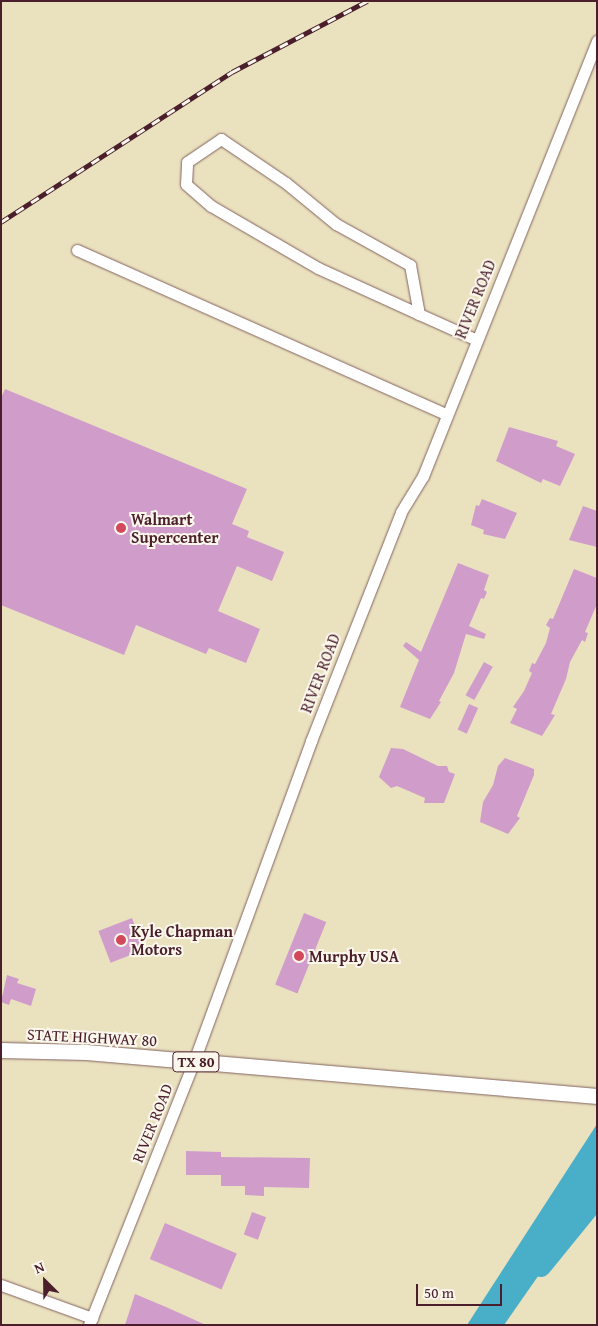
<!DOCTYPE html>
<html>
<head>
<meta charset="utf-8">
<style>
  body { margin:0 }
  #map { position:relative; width:598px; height:1326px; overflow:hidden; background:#eae1bf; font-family:"Gentium Book Plus",serif }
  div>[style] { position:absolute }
  .water>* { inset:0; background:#49aec8 }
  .river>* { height:20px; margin:-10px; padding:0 10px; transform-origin:10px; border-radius:10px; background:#49aec8 }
  .building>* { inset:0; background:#d09dcb; transform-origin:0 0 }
  .roads { filter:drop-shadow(0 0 1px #82635f) drop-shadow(0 0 1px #82635f) }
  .minor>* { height:11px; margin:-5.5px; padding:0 5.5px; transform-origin:5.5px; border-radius:5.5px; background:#fff }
  .major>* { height:15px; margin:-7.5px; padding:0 7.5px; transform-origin:7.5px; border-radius:7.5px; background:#fff }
  .rail>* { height:5px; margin-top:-2.5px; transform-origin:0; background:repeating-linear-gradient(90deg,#fbf7ec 0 9px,#4a1f2b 0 18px); box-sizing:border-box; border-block:1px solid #4a1f2b }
  .dots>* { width:14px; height:14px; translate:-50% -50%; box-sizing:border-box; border:2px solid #fbf7ec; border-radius:50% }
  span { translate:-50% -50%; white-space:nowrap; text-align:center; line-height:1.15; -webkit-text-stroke:4px #fbf7ec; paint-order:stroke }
  .shield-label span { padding:1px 4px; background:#fbf7ec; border:1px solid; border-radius:4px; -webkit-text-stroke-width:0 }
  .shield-label { font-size:15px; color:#4a1f2b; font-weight:700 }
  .street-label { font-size:16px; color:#4a1f2b }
  .poi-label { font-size:16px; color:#4a1f2b; font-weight:700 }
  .left { translate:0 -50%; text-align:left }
  .frame { position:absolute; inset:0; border:2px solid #4a1f2b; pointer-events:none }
  .north { position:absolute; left:20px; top:1256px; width:50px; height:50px; -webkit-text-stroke:4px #fbf7ec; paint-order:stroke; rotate:337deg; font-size:14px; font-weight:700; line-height:20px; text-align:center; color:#4a1f2b }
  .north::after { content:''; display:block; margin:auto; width:18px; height:22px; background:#4a1f2b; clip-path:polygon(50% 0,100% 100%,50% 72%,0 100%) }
  .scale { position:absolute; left:416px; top:1284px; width:86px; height:22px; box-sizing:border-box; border:2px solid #4a1f2b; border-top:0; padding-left:6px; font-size:15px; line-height:18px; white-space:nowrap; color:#4a1f2b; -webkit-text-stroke:4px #fbf7ec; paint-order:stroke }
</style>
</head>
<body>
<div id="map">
  <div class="water">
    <i style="clip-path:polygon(597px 1124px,597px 1187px,587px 1206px,504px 1325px,467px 1325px)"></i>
  </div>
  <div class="river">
    <i style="left:541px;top:1267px;width:89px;rotate:-50.9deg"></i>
  </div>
  <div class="building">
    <i style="clip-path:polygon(5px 389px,247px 489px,232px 524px,249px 531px,247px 537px,284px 552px,272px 581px,237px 566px,218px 611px,260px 629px,246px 663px,209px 648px,206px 654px,136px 625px,124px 655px,1px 605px,1px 398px)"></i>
    <i style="clip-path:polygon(509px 427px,558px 441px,556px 446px,575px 454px,560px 486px,543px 479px,541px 483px,496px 461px)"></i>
    <i style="clip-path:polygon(482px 499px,517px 513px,505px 539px,483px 534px,484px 530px,471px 525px,476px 505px,479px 506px)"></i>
    <i style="clip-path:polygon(583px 506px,597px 511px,597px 547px,569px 540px)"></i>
    <i style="clip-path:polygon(458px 563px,489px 575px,484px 590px,487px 592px,484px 599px,481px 598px,469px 626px,486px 634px,484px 639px,466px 634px,454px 673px,439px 701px,441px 702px,430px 719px,400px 707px,419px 660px,403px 646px,406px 642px,421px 652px)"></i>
    <i style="clip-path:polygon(574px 569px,597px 578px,597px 604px,585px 632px,588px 633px,585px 642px,582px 640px,570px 662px,566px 679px,551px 714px,555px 715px,542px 736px,510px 723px,517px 709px,513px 707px,524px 691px,532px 673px,529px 671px,532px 663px,535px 664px,546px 643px,550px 628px,546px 625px,550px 618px,553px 619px)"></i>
    <i style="left:484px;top:662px;width:10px;height:38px;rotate:29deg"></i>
    <i style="left:469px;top:704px;width:10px;height:28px;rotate:24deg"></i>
    <i style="clip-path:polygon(391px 748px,403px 749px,438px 766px,447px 766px,449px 772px,455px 774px,444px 803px,424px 803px,425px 798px,397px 786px,391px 788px,379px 777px)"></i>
    <i style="clip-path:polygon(505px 758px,534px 769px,534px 775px,517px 816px,520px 818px,508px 834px,480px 822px,483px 802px,493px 785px,498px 766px)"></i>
    <i style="left:304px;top:913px;width:24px;height:77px;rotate:22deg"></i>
    <i style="left:132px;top:918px;width:34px;height:36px;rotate:69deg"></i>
    <i style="clip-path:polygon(7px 975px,19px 979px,17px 983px,36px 989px,31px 1006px,11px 999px,9px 1005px,1px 1002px)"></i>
    <i style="clip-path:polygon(186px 1151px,221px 1152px,221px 1157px,310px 1158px,309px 1188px,264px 1187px,264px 1196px,245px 1195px,245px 1186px,221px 1186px,221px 1175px,186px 1175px)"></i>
    <i style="left:252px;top:1212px;width:15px;height:24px;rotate:20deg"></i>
    <i style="left:165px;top:1223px;width:78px;height:39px;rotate:23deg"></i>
    <i style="clip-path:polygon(135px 1294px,166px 1307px,206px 1325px,125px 1325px)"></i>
  </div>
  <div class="roads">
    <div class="minor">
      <i style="left:221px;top:139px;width:78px;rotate:34.1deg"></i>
      <i style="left:286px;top:183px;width:65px;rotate:39.4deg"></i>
      <i style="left:336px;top:224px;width:85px;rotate:29deg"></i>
      <i style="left:410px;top:265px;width:50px;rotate:79.6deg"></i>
      <i style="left:419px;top:314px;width:111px;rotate:-155.5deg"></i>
      <i style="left:318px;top:268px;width:124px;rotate:-149.9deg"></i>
      <i style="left:211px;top:206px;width:33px;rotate:-139deg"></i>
      <i style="left:186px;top:184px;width:22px;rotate:-87deg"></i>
      <i style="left:187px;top:162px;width:41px;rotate:-34.1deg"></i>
      <i style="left:77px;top:250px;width:404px;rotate:24deg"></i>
      <i style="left:419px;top:314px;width:61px;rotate:24.1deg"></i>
      <i style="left:1px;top:1285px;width:97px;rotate:19.9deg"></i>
      <i style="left:89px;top:1325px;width:284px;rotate:-68.3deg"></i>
      <i style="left:194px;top:1061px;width:341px;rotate:-69.9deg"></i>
      <i style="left:311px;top:741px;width:246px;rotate:-68.5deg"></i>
      <i style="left:401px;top:512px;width:42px;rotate:-58.6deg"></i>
      <i style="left:423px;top:476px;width:469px;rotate:-68.2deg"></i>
    </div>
    <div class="major">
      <i style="left:1px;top:1050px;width:85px;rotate:1.3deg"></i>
      <i style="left:86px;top:1052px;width:513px;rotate:4.92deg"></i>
    </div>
  </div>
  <div class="rail">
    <i style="left:1px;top:222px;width:275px;rotate:-33deg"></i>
    <i style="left:232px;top:72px;width:153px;rotate:-27.7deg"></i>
  </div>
  <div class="dots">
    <i style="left:121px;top:528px;background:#d1495b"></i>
    <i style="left:121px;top:940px;background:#d1495b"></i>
    <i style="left:299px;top:956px;background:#d1495b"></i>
  </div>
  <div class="shield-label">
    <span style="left:196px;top:1062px">TX 80</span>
  </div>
  <div class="street-label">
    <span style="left:475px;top:299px;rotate:-68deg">RIVER ROAD</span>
    <span style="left:320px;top:673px;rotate:-69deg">RIVER ROAD</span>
    <span style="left:92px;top:1037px;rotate:3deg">STATE HIGHWAY 80</span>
    <span style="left:152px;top:1123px;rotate:-68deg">RIVER ROAD</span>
  </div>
  <div class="poi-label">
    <span class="left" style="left:131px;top:528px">Walmart<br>Supercenter</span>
    <span class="left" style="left:131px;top:940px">Kyle Chapman<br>Motors</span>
    <span class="left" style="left:309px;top:956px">Murphy USA</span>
  </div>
  <div class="frame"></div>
  <div class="north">N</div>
  <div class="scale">50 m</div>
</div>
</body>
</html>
